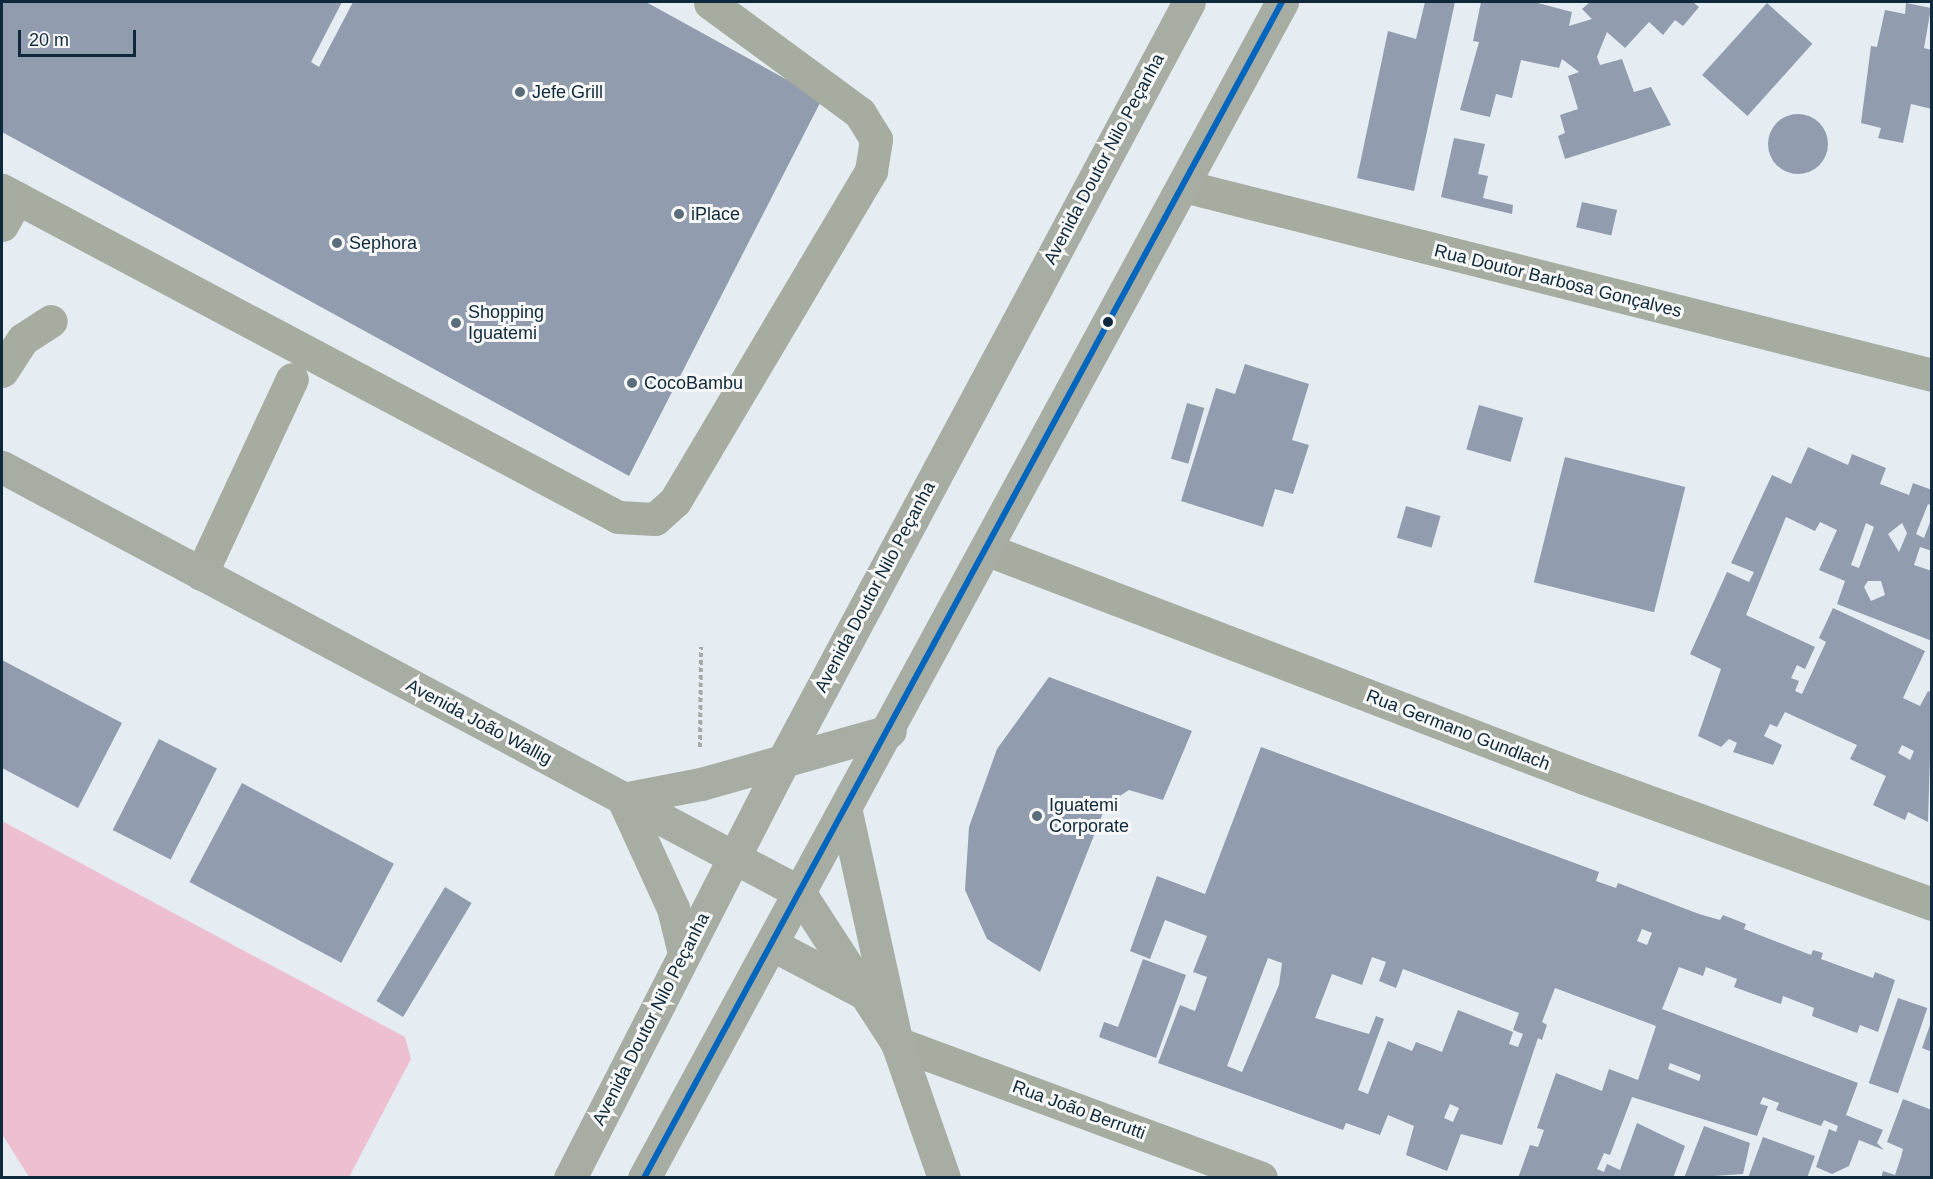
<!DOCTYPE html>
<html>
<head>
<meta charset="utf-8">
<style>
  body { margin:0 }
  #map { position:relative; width:1933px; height:1179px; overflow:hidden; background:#e5ecf2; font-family:Arial,sans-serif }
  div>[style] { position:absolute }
  .forest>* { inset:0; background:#edbfd0 }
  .building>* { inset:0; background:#919daf; transform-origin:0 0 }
  .round { border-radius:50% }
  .path>* { height:4px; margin-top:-2px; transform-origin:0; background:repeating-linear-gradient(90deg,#a4aaa5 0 4.5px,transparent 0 7.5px) }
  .minor>* { height:33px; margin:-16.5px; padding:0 16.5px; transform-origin:16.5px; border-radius:16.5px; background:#a7aca0 }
  .major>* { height:33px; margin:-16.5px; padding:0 16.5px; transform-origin:16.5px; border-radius:16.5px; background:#a7ada2 }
  .bus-1>* { height:6px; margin:-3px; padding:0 3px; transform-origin:3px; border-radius:3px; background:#0065bd }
  .dots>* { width:16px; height:16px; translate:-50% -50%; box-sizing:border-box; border:3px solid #f8f8f8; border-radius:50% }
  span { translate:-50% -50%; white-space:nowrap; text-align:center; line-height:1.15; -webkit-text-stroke:6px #f8f8f8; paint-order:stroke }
  .poi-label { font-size:18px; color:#0d293b }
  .left { translate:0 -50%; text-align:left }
  .street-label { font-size:18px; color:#0d293b }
  .frame { position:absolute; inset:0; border:3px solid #0d293b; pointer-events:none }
  .scale { position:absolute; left:18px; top:30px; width:118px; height:27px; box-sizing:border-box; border:3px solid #0d293b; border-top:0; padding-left:8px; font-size:18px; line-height:21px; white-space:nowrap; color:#0d293b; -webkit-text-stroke:4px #f8f8f8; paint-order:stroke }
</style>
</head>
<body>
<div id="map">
  <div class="forest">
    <i style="clip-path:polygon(2px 821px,405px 1037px,411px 1059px,349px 1177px,29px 1177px,2px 1134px)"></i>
  </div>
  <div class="building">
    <i style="clip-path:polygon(2px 2px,342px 2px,311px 62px,319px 67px,353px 2px,646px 2px,822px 99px,629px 476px,2px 132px)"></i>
    <i style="clip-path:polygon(1425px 2px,1455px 2px,1414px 191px,1357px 178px,1388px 31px,1416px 39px)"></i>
    <i style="clip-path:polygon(1481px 2px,1534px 2px,1572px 12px,1569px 26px,1592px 19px,1582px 9px,1590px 2px,1693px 2px,1699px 7px,1683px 26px,1675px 20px,1663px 35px,1649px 22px,1625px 48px,1607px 32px,1597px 57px,1600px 65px,1622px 59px,1634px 92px,1651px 87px,1671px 125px,1565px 159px,1558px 136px,1565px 133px,1560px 115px,1578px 109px,1568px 76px,1579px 72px,1562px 59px,1559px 68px,1521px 60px,1512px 98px,1496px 94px,1490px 117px,1460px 110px,1479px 42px,1473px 41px)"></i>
    <i style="left:1767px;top:3px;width:61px;height:97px;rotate:42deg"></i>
    <i style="clip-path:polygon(1906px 3px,1931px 8px,1924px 48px,1932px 50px,1932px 109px,1911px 104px,1903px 143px,1878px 138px,1881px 128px,1861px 123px,1871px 46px,1877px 47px,1885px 10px,1905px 14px)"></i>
    <i class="round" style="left:1768px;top:114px;width:60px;height:60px"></i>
    <i style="clip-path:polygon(1454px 138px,1485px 144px,1478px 174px,1488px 176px,1483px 198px,1513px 205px,1512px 214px,1441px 197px)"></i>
    <i style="left:1582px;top:202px;width:36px;height:26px;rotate:13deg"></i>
    <i style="clip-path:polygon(1245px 364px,1309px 384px,1292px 440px,1309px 445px,1293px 494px,1275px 489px,1263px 527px,1181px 501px,1216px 388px,1235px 394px)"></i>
    <i style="left:1187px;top:403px;width:18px;height:58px;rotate:16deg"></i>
    <i style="left:1479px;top:405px;width:46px;height:46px;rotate:16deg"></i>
    <i style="clip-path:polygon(evenodd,1808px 447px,1848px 465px,1852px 454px,1886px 468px,1880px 484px,1909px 495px,1913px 483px,1932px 490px,1932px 506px,1928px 504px,1916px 534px,1924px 538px,1932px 517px,1932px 551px,1920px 547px,1914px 565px,1932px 571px,1932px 641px,1837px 604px,1845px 581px,1819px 570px,1837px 530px,1820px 522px,1815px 531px,1786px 517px,1746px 615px,1815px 647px,1805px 669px,1797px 665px,1791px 678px,1799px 681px,1795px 691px,1802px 694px,1826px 642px,1819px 638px,1833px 608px,1925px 651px,1903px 698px,1920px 706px,1928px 691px,1932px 693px,1928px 822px,1908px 812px,1905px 820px,1873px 805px,1886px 776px,1850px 759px,1857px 745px,1785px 712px,1777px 727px,1770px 724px,1764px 736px,1782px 745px,1773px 765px,1733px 752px,1737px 743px,1729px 739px,1721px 747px,1698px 736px,1721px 669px,1690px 654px,1727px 572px,1749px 582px,1754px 572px,1731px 563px,1772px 475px,1791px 484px,1808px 447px,1866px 523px,1874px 527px,1859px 568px,1851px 565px,1866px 523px,1808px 447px,1902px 523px,1907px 533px,1899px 552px,1888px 534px,1902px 523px,1808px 447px,1868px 581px,1881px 581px,1885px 595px,1871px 601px,1864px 587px,1868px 581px,1808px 447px,1902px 745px,1914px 751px,1910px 760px,1898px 753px,1902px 745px)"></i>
    <i style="left:1565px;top:457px;width:124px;height:129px;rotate:14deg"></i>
    <i style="left:1406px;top:506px;width:36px;height:33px;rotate:16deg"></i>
    <i style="clip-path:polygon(2px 660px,122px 723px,78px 808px,2px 768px)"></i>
    <i style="clip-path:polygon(1049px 677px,1192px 731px,1163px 800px,1129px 790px,1106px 805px,1040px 972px,987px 939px,965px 890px,969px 827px,997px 749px)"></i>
    <i style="left:159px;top:739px;width:65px;height:102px;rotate:27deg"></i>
    <i style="clip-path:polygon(evenodd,1261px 747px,1599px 872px,1596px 881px,1616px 888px,1618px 883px,1699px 914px,1720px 920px,1723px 915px,1746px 924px,1744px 929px,1811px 955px,1813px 950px,1823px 953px,1821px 959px,1873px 978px,1875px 972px,1895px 980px,1878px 1032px,1860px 1025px,1857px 1033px,1812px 1016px,1814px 1008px,1783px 996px,1781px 1004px,1734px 987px,1737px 979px,1706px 967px,1703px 976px,1679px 967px,1662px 1009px,1858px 1083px,1846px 1115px,1883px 1130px,1877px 1143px,1884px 1150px,1859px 1140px,1849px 1166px,1832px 1174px,1816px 1167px,1829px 1129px,1836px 1132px,1838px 1126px,1824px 1120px,1821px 1126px,1776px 1110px,1779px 1103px,1763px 1097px,1760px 1104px,1768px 1106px,1757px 1136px,1632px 1097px,1610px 1155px,1604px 1153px,1597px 1169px,1604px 1172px,1607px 1164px,1620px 1170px,1637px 1123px,1685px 1146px,1673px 1178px,1518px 1178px,1530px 1145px,1538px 1147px,1544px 1130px,1537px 1128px,1556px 1073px,1602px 1091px,1609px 1069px,1638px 1080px,1656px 1026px,1555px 988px,1542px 1022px,1547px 1025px,1542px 1040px,1538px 1038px,1502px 1145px,1461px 1134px,1447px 1171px,1406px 1155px,1414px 1126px,1388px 1115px,1380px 1135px,1346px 1123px,1343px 1130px,1158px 1063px,1180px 1005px,1195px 1011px,1207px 977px,1193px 972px,1207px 936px,1165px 920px,1150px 959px,1130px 951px,1157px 876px,1205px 894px,1261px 747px,1642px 929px,1652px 933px,1647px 945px,1637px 941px,1642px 929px,1261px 747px,1372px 957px,1386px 962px,1379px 981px,1396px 988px,1403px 969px,1519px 1013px,1513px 1030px,1523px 1034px,1518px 1047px,1509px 1044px,1513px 1032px,1458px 1010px,1442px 1052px,1416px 1042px,1412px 1051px,1388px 1041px,1368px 1094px,1358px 1090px,1384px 1019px,1376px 1016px,1369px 1034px,1315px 1018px,1332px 974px,1362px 985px,1372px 957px,1261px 747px,1268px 958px,1282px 963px,1279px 985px,1242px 1072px,1227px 1066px,1268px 958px,1261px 747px,1670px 1063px,1701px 1075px,1699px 1081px,1668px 1069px,1670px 1063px,1261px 747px,1450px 1104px,1459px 1108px,1453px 1122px,1444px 1118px,1450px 1104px)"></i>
    <i style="left:242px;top:783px;width:172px;height:112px;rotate:28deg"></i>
    <i style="left:445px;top:887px;width:31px;height:133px;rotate:31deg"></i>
    <i style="clip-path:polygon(1143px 959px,1186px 975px,1156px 1058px,1099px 1037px,1104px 1022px,1118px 1027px)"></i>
    <i style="left:1898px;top:998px;width:31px;height:90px;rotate:19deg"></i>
    <i style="clip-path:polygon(1931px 1022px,1932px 1022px,1932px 1052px,1922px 1048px)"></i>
    <i style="clip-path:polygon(1903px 1099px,1932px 1110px,1932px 1178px,1881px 1178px,1883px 1171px,1895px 1175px,1901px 1157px,1903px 1149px,1887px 1142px)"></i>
    <i style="clip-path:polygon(1704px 1126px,1750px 1143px,1743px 1174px,1684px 1178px)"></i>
    <i style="clip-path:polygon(1763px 1137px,1815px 1156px,1807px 1178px,1748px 1178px)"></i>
  </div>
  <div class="path">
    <i style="left:700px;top:747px;width:100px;rotate:-89.4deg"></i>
  </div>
  <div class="minor">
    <i style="left:1184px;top:186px;width:772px;rotate:14.18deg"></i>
    <i style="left:2px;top:190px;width:697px;rotate:27.96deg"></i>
    <i style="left:618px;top:517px;width:37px;rotate:3deg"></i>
    <i style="left:655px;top:519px;width:27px;rotate:-42deg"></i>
    <i style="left:675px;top:501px;width:384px;rotate:-59.3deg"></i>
    <i style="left:871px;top:171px;width:32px;rotate:-81deg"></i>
    <i style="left:876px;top:139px;width:31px;rotate:-122deg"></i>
    <i style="left:860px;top:113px;width:186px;rotate:-143.7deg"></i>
    <i style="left:2px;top:225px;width:31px;rotate:-61deg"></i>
    <i style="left:2px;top:371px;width:38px;rotate:-57deg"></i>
    <i style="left:23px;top:339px;width:33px;rotate:-33deg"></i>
    <i style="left:988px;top:550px;width:638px;rotate:20.93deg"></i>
    <i style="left:1584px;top:778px;width:370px;rotate:19.9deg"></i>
    <i style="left:201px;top:574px;width:215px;rotate:-65deg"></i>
    <i style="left:897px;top:1043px;width:388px;rotate:20.3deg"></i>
  </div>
  <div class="major">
    <i style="left:2px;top:467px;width:903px;rotate:28.07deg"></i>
    <i style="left:799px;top:892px;width:180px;rotate:57deg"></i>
    <i style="left:623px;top:799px;width:79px;rotate:-10.9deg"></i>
    <i style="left:701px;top:784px;width:196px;rotate:-15.7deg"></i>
    <i style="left:623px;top:799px;width:120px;rotate:65.4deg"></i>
    <i style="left:673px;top:908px;width:46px;rotate:76.3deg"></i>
    <i style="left:846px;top:812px;width:237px;rotate:77.6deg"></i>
    <i style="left:897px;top:1043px;width:143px;rotate:70.8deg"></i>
    <i style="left:771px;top:944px;width:101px;rotate:27.8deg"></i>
    <i style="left:570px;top:1178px;width:473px;rotate:-62.9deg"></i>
    <i style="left:785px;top:757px;width:856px;rotate:-61.85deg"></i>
    <i style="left:644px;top:1178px;width:1338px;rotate:-61.52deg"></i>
  </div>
  <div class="bus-1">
    <i style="left:644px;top:1178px;width:1338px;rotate:-61.52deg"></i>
  </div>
  <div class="dots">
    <i style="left:520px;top:92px;background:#596d7b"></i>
    <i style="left:679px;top:214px;background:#596d7b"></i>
    <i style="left:337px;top:243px;background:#596d7b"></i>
    <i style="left:1108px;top:322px;background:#0d293b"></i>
    <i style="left:456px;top:323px;background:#596d7b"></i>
    <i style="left:632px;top:383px;background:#596d7b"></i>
    <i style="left:1037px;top:816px;background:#596d7b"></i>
  </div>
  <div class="poi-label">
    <span class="left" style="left:532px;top:92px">Jefe Grill</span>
    <span class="left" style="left:691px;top:214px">iPlace</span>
    <span class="left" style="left:349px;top:243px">Sephora</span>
    <span class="left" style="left:468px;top:323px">Shopping<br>Iguatemi</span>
    <span class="left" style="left:644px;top:383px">CocoBambu</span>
    <span class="left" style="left:1049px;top:816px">Iguatemi<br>Corporate</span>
  </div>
  <div class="street-label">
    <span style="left:1104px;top:159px;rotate:-62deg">Avenida Doutor Nilo Peçanha</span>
    <span style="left:1558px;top:281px;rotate:14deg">Rua Doutor Barbosa Gonçalves</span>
    <span style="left:875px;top:587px;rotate:-62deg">Avenida Doutor Nilo Peçanha</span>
    <span style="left:479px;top:722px;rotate:28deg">Avenida João Wallig</span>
    <span style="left:1458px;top:730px;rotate:21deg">Rua Germano Gundlach</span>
    <span style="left:651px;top:1019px;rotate:-63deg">Avenida Doutor Nilo Peçanha</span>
    <span style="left:1079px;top:1110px;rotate:20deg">Rua João Berrutti</span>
  </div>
  <div class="frame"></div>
  <div class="scale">20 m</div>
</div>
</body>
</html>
